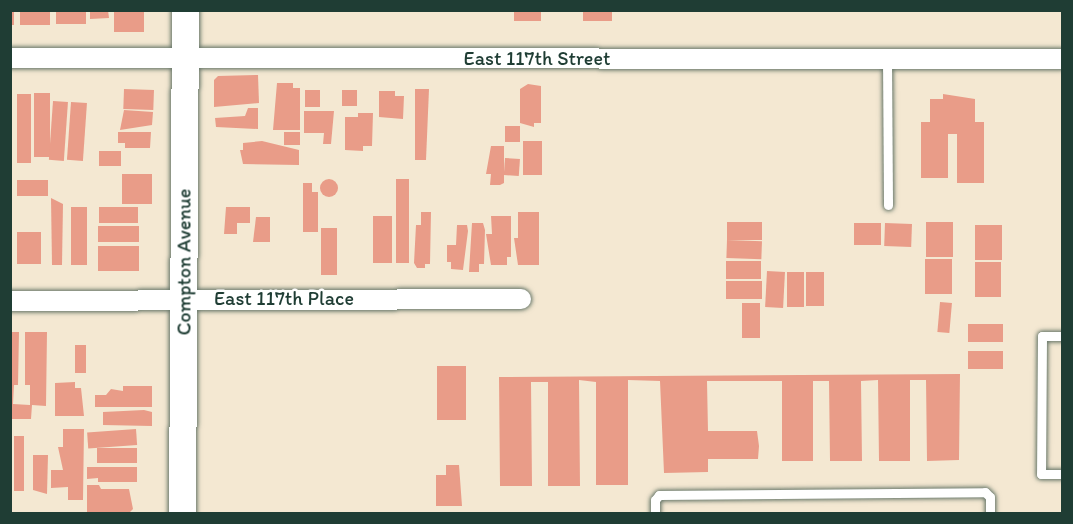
<!DOCTYPE html>
<html>
<head>
<meta charset="utf-8">
<style>
  body { margin:0 }
  #map { position:relative; width:1073px; height:524px; overflow:hidden; background:#f4e8d2; font-family:Itim,sans-serif }
  div>[style] { position:absolute }
  .building>* { inset:0; background:#e99c88; transform-origin:0 0 }
  .round { border-radius:50% }
  .roads { filter:drop-shadow(0 0 2px #6a796b) drop-shadow(0 0 2px #6a796b) }
  .service>* { height:9px; margin:-4.5px; padding:0 4.5px; transform-origin:4.5px; border-radius:4.5px; background:#fff }
  .minor>* { height:20px; margin:-10px; padding:0 10px; transform-origin:10px; border-radius:10px; background:#fff }
  .secondary>* { height:27px; margin:-13.5px; padding:0 13.5px; transform-origin:13.5px; border-radius:13.5px; background:#fff }
  span { translate:-50% -50%; white-space:nowrap; text-align:center; line-height:1.15; -webkit-text-stroke:5px #fff; paint-order:stroke }
  .street-label { font-size:20px; color:#1f3d34 }
  .frame { position:absolute; inset:0; border:12px solid #1f3d34; pointer-events:none }
</style>
</head>
<body>
<div id="map">
  <div class="building">
    <i style="left:10px;top:10px;width:4px;height:15px"></i>
    <i style="left:20px;top:10px;width:30px;height:15px"></i>
    <i style="left:56px;top:10px;width:30px;height:14px"></i>
    <i style="clip-path:polygon(90px 10px,108px 10px,109px 18px,90px 19px)"></i>
    <i style="left:114px;top:10px;width:30px;height:22px"></i>
    <i style="left:514px;top:10px;width:27px;height:11px"></i>
    <i style="left:583px;top:10px;width:29px;height:11px"></i>
    <i style="clip-path:polygon(258px 75px,259px 103px,214px 107px,214px 80px,218px 76px)"></i>
    <i style="clip-path:polygon(277px 83px,293px 83px,293px 88px,300px 88px,300px 130px,273px 130px)"></i>
    <i style="clip-path:polygon(528px 84px,541px 86px,541px 123px,534px 123px,534px 127px,520px 123px,520px 89px)"></i>
    <i style="left:124px;top:89px;width:30px;height:20px;rotate:2deg"></i>
    <i style="clip-path:polygon(415px 89px,429px 89px,426px 160px,415px 160px)"></i>
    <i style="left:305px;top:90px;width:15px;height:17px"></i>
    <i style="left:342px;top:90px;width:15px;height:16px"></i>
    <i style="clip-path:polygon(379px 91px,395px 91px,395px 96px,404px 96px,403px 119px,379px 117px)"></i>
    <i style="left:34px;top:93px;width:16px;height:64px"></i>
    <i style="left:17px;top:94px;width:14px;height:69px"></i>
    <i style="clip-path:polygon(943px 94px,975px 99px,975px 122px,984px 122px,984px 183px,957px 183px,957px 134px,948px 134px,948px 178px,921px 178px,921px 122px,930px 122px,930px 99px,943px 99px)"></i>
    <i style="left:53px;top:101px;width:15px;height:59px;rotate:4deg"></i>
    <i style="left:71px;top:102px;width:16px;height:58px;rotate:4deg"></i>
    <i style="clip-path:polygon(248px 108px,258px 108px,258px 129px,216px 127px,215px 118px,245px 116px)"></i>
    <i style="clip-path:polygon(124px 110px,153px 112px,152px 125px,120px 130px)"></i>
    <i style="clip-path:polygon(304px 111px,334px 111px,331px 144px,323px 144px,324px 133px,304px 133px)"></i>
    <i style="clip-path:polygon(358px 113px,373px 113px,372px 146px,363px 146px,363px 151px,345px 150px,345px 117px,358px 117px)"></i>
    <i style="left:505px;top:126px;width:15px;height:16px"></i>
    <i style="clip-path:polygon(118px 132px,151px 132px,150px 148px,125px 148px,125px 143px,118px 143px)"></i>
    <i style="left:284px;top:132px;width:16px;height:13px"></i>
    <i style="clip-path:polygon(262px 141px,299px 150px,299px 165px,243px 164px,240px 150px,243px 150px,243px 143px)"></i>
    <i style="left:523px;top:141px;width:19px;height:34px"></i>
    <i style="clip-path:polygon(491px 146px,504px 146px,504px 183px,500px 185px,490px 185px,491px 174px,486px 174px)"></i>
    <i style="left:99px;top:151px;width:22px;height:15px"></i>
    <i style="left:505px;top:158px;width:15px;height:17px;rotate:4deg"></i>
    <i style="left:122px;top:174px;width:30px;height:30px"></i>
    <i style="left:396px;top:179px;width:13px;height:84px"></i>
    <i class="round" style="left:320px;top:179px;width:18px;height:18px"></i>
    <i style="left:48px;top:180px;width:16px;height:31px;rotate:90deg"></i>
    <i style="clip-path:polygon(303px 183px,312px 183px,312px 192px,318px 192px,318px 232px,303px 232px)"></i>
    <i style="clip-path:polygon(51px 198px,63px 204px,62px 265px,52px 265px)"></i>
    <i style="left:71px;top:207px;width:16px;height:58px"></i>
    <i style="left:99px;top:207px;width:39px;height:16px"></i>
    <i style="clip-path:polygon(226px 207px,250px 207px,250px 223px,237px 223px,237px 234px,224px 234px)"></i>
    <i style="clip-path:polygon(421px 212px,431px 212px,430px 264px,425px 264px,425px 268px,417px 268px,414px 263px,416px 225px,421px 225px)"></i>
    <i style="clip-path:polygon(518px 212px,539px 212px,539px 265px,518px 265px,514px 238px,518px 238px)"></i>
    <i style="left:373px;top:216px;width:19px;height:47px"></i>
    <i style="clip-path:polygon(491px 216px,511px 216px,511px 257px,507px 257px,507px 265px,491px 265px,486px 234px,492px 234px)"></i>
    <i style="clip-path:polygon(256px 217px,270px 217px,270px 242px,253px 242px)"></i>
    <i style="left:727px;top:222px;width:35px;height:18px"></i>
    <i style="left:926px;top:222px;width:27px;height:35px"></i>
    <i style="clip-path:polygon(472px 223px,483px 223px,485px 230px,484px 264px,479px 264px,479px 272px,469px 272px)"></i>
    <i style="left:854px;top:223px;width:27px;height:22px"></i>
    <i style="left:885px;top:223px;width:27px;height:23px;rotate:2deg"></i>
    <i style="clip-path:polygon(457px 225px,467px 225px,468px 231px,463px 270px,451px 269px,451px 262px,447px 262px,447px 245px,456px 245px)"></i>
    <i style="left:975px;top:225px;width:27px;height:35px"></i>
    <i style="left:98px;top:226px;width:41px;height:16px"></i>
    <i style="left:321px;top:228px;width:16px;height:47px"></i>
    <i style="left:17px;top:232px;width:24px;height:32px"></i>
    <i style="left:727px;top:240px;width:35px;height:18px;rotate:2deg"></i>
    <i style="left:98px;top:246px;width:41px;height:25px"></i>
    <i style="left:925px;top:259px;width:27px;height:35px"></i>
    <i style="left:726px;top:261px;width:35px;height:18px"></i>
    <i style="left:975px;top:262px;width:26px;height:35px"></i>
    <i style="left:767px;top:271px;width:18px;height:36px;rotate:3deg"></i>
    <i style="left:787px;top:272px;width:17px;height:35px"></i>
    <i style="left:806px;top:272px;width:18px;height:34px"></i>
    <i style="left:726px;top:281px;width:36px;height:18px"></i>
    <i style="left:940px;top:302px;width:12px;height:30px;rotate:5deg"></i>
    <i style="left:742px;top:303px;width:18px;height:35px"></i>
    <i style="left:968px;top:324px;width:35px;height:18px"></i>
    <i style="clip-path:polygon(10px 332px,19px 332px,18px 385px,14px 385px,13px 404px,30px 405px,30px 385px,25px 385px,25px 332px,47px 332px,46px 406px,32px 405px,31px 419px,12px 419px)"></i>
    <i style="left:75px;top:345px;width:11px;height:28px"></i>
    <i style="left:968px;top:351px;width:35px;height:18px"></i>
    <i style="left:437px;top:366px;width:29px;height:54px"></i>
    <i style="clip-path:polygon(960px 374px,959px 460px,927px 461px,926px 380px,910px 380px,910px 461px,879px 461px,878px 380px,861px 381px,862px 461px,830px 461px,829px 381px,813px 381px,813px 461px,782px 461px,782px 381px,707px 381px,708px 431px,757px 431px,759px 446px,758px 459px,708px 459px,708px 472px,664px 473px,660px 381px,628px 380px,628px 485px,596px 485px,596px 382px,579px 380px,580px 486px,548px 486px,548px 382px,531px 382px,532px 486px,500px 486px,499px 377px)"></i>
    <i style="clip-path:polygon(75px 382px,75px 388px,81px 388px,84px 416px,55px 416px,55px 383px)"></i>
    <i style="clip-path:polygon(123px 386px,152px 386px,152px 407px,95px 407px,95px 395px,106px 395px,111px 389px,123px 391px)"></i>
    <i style="clip-path:polygon(144px 410px,152px 412px,152px 426px,103px 425px,103px 412px)"></i>
    <i style="clip-path:polygon(63px 429px,84px 429px,83px 500px,68px 500px,68px 487px,51px 488px,51px 470px,63px 470px,58px 447px,63px 447px)"></i>
    <i style="left:136px;top:429px;width:16px;height:49px;rotate:86deg"></i>
    <i style="left:24px;top:436px;width:55px;height:10px;rotate:90deg"></i>
    <i style="left:97px;top:448px;width:40px;height:15px"></i>
    <i style="clip-path:polygon(33px 455px,48px 455px,47px 494px,33px 490px)"></i>
    <i style="clip-path:polygon(446px 465px,459px 465px,462px 506px,436px 506px,436px 475px,446px 475px)"></i>
    <i style="clip-path:polygon(87px 467px,137px 467px,137px 482px,98px 482px,98px 478px,87px 479px)"></i>
    <i style="clip-path:polygon(87px 485px,99px 485px,101px 489px,129px 489px,133px 509px,129px 513px,87px 513px)"></i>
  </div>
  <div class="roads">
    <div class="service">
      <i style="left:887px;top:58px;width:147px;rotate:89.6deg"></i>
      <i style="left:1062px;top:336px;width:20px;rotate:180deg"></i>
      <i style="left:1042px;top:336px;width:138px;rotate:90.4deg"></i>
      <i style="left:1041px;top:474px;width:21px"></i>
      <i style="left:655px;top:514px;width:14px;rotate:-90deg"></i>
      <i style="left:655px;top:500px;width:6px;rotate:-51deg"></i>
      <i style="left:659px;top:495px;width:326px;rotate:-0.5deg"></i>
      <i style="left:985px;top:492px;width:7px;rotate:45deg"></i>
      <i style="left:990px;top:497px;width:17px;rotate:90deg"></i>
    </div>
    <div class="minor">
      <i style="left:10px;top:58px;width:1052px;rotate:0.05deg"></i>
      <i style="left:10px;top:301px;width:511px;rotate:-0.22deg"></i>
    </div>
    <div class="secondary">
      <i style="left:182px;top:514px;width:504px;rotate:-89.66deg"></i>
    </div>
  </div>
  <div class="street-label">
    <span style="left:537px;top:58px">East 117th Street</span>
    <span style="left:184px;top:262px;rotate:-90deg">Compton Avenue</span>
    <span style="left:284px;top:298px">East 117th Place</span>
  </div>
  <div class="frame"></div>
</div>
</body>
</html>
